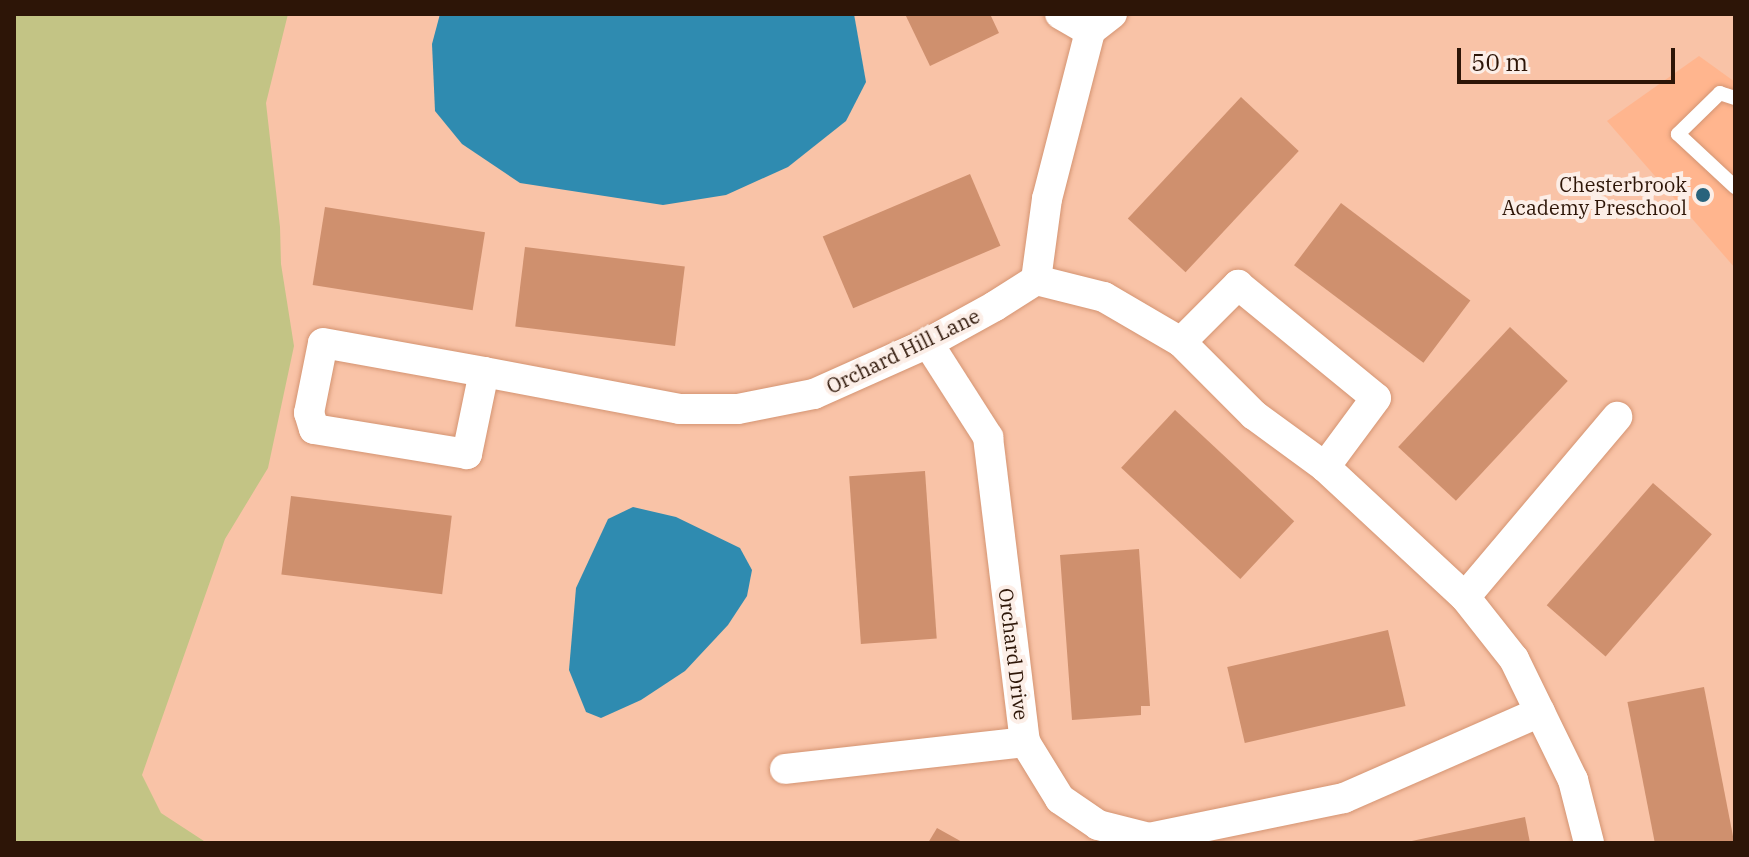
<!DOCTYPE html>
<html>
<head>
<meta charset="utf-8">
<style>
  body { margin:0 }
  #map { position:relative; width:1749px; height:857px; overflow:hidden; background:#f9c3a7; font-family:"IBM Plex Serif",serif }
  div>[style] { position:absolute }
  .built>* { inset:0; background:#ffb58e }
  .green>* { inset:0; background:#c3c485 }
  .water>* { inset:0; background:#2f8bb0 }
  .building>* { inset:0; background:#cf906e; transform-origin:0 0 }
  .roads { filter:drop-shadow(0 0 2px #d49472) drop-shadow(0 0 2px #d49472) }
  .service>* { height:14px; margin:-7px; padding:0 7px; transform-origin:7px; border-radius:7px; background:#fff }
  .minor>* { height:30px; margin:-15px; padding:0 15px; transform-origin:15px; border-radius:15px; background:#fff }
  .dots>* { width:22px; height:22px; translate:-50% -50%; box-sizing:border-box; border:4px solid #fceee7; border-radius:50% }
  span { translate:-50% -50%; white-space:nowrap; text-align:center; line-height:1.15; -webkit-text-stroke:8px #fceee7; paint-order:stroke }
  .poi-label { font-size:20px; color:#2d1507 }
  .right { translate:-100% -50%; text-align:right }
  .street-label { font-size:20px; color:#2d1507 }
  .frame { position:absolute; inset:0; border:16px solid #2d1507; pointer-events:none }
  .scale { position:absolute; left:1457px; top:48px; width:218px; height:36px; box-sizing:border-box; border:4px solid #2d1507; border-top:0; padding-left:10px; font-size:24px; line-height:28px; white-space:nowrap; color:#2d1507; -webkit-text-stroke:6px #fceee7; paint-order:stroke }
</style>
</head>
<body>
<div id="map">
  <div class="built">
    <i style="clip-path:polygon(1699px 56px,1735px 82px,1735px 268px,1607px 121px)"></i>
  </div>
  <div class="green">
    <i style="clip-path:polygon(14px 14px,288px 14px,266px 103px,280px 227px,281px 264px,294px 346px,268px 468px,225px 539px,142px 775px,161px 813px,207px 843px,14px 843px)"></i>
  </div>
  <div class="water">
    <i style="clip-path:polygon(440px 14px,854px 14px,866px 82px,846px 121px,788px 167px,726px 195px,663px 205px,520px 183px,462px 144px,435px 111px,432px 44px)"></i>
    <i style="clip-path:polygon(633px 507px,676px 517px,740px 548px,752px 570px,747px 596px,728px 625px,685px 671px,641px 700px,601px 718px,586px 712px,569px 670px,576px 588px,608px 519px)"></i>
  </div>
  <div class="building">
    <i style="clip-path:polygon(905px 14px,990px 14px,999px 33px,930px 66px)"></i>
    <i style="left:1241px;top:97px;width:79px;height:166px;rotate:43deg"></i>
    <i style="left:970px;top:174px;width:78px;height:160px;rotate:67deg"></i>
    <i style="left:1341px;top:203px;width:162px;height:78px;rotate:37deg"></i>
    <i style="left:325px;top:207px;width:162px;height:79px;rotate:9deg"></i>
    <i style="left:525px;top:247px;width:161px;height:80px;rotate:7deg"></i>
    <i style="left:1510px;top:327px;width:79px;height:164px;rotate:43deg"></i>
    <i style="left:1175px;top:410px;width:163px;height:79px;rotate:43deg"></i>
    <i style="left:925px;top:471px;width:168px;height:76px;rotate:86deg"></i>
    <i style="left:1653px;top:483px;width:78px;height:162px;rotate:41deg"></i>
    <i style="left:291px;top:496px;width:162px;height:79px;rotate:7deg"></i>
    <i style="clip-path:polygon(1139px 549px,1150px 706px,1141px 706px,1141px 715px,1072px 720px,1060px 555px)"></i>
    <i style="left:1388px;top:630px;width:78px;height:165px;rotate:77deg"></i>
    <i style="left:1704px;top:687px;width:159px;height:78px;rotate:79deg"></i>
    <i style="clip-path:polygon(1525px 817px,1530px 843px,1408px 843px,1407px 842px)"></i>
    <i style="clip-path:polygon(937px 828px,964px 843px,928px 843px)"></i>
  </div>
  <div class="roads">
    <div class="service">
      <i style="left:1735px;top:98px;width:16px;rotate:-162deg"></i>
      <i style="left:1720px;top:93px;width:59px;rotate:135.7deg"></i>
      <i style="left:1678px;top:134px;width:78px;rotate:42.9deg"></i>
    </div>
    <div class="minor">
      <i style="left:1060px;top:14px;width:34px;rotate:30deg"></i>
      <i style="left:1036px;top:280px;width:70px;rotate:14deg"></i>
      <i style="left:1104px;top:297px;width:89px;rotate:30.3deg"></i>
      <i style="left:1181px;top:342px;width:103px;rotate:45deg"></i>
      <i style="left:1254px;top:415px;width:88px;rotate:36.2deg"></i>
      <i style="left:1325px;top:467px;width:191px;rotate:42.9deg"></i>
      <i style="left:1465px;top:597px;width:79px;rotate:51.7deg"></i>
      <i style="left:1514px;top:659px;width:135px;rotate:64deg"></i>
      <i style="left:1573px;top:780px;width:65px;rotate:75.7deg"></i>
      <i style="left:1181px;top:342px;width:81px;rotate:-45deg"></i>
      <i style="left:1238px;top:285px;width:178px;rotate:39.3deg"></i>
      <i style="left:1376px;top:398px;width:86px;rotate:126.5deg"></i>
      <i style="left:928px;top:343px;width:112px;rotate:57.4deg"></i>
      <i style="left:988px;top:437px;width:307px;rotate:83.1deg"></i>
      <i style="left:1025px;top:742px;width:67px;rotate:58.4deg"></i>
      <i style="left:1060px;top:799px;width:46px;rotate:34.4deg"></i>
      <i style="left:1098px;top:825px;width:53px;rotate:14.3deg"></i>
      <i style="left:1149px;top:838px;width:199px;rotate:-11.6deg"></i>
      <i style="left:1344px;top:798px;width:214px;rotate:-23.7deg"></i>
      <i style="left:484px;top:372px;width:84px;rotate:101.7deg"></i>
      <i style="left:467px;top:454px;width:155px;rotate:-170.7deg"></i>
      <i style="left:314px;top:429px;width:17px;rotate:-107deg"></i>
      <i style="left:309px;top:413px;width:71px;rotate:-78.7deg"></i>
      <i style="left:323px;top:343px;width:164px;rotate:10.2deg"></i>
      <i style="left:484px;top:372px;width:198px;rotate:10.7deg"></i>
      <i style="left:679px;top:409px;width:59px"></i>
      <i style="left:738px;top:409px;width:77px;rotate:-11.2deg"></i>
      <i style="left:814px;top:394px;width:125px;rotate:-24.1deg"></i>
      <i style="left:928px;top:343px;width:77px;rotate:-28.9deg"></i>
      <i style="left:995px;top:306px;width:49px;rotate:-32.4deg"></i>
      <i style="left:1036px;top:280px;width:82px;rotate:-82.3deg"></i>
      <i style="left:1047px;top:199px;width:173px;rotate:-75.6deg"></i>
      <i style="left:1090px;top:31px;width:28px;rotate:-38deg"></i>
      <i style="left:1465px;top:597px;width:236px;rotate:-49.8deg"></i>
      <i style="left:785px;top:769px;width:242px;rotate:-6.4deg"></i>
    </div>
  </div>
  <div class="dots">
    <i style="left:1703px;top:195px;background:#29637c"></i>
  </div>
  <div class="poi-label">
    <span class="right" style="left:1687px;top:196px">Chesterbrook<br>Academy Preschool</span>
  </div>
  <div class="street-label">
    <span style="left:903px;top:351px;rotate:-26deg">Orchard Hill Lane</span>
    <span style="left:1014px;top:654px;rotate:83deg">Orchard Drive</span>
  </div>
  <div class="frame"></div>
  <div class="scale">50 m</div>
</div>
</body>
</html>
